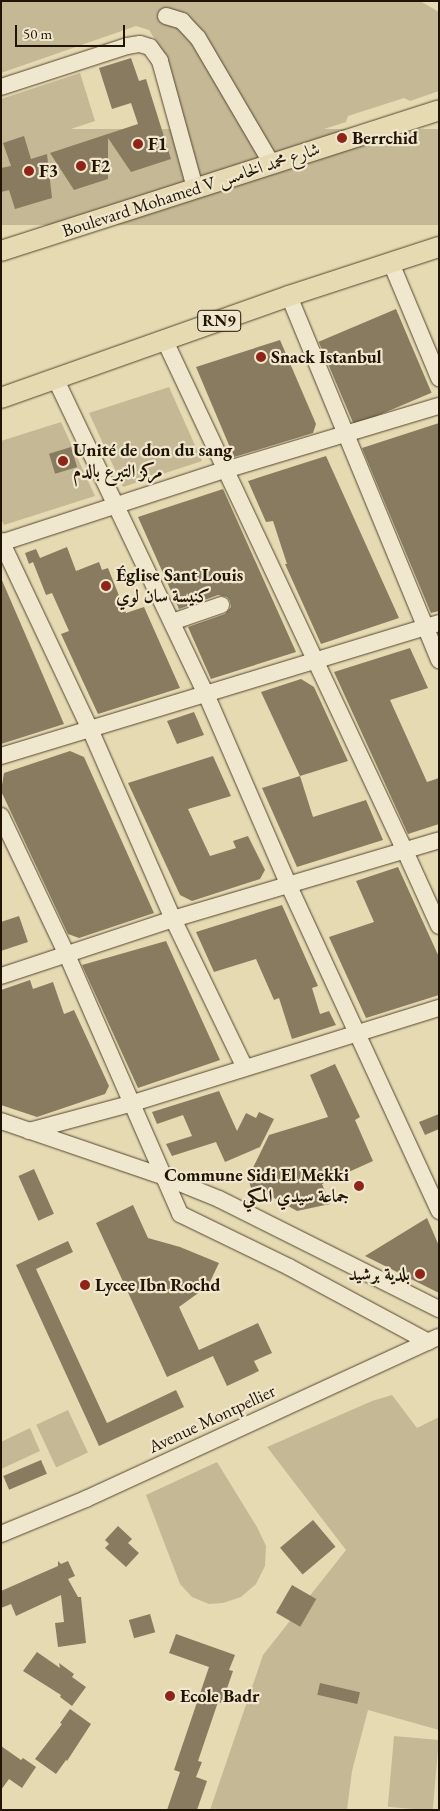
<!DOCTYPE html>
<html>
<head>
<meta charset="utf-8">
<style>
  body { margin:0 }
  #map { position:relative; width:440px; height:1811px; overflow:hidden; background:#e6dab3; font-family:"EB Garamond",Amiri,serif }
  div>[style] { position:absolute }
  .green>* { inset:0; background:#c5b895; transform-origin:0 0 }
  .building>* { inset:0; background:#887b5f; transform-origin:0 0 }
  .roads { filter:drop-shadow(0 0 1px #53462f) drop-shadow(0 0 1px #53462f) }
  .minor>* { height:16px; margin:-8px; padding:0 8px; transform-origin:8px; border-radius:8px; background:#efe7ce }
  .major>* { height:20px; margin:-10px; padding:0 10px; transform-origin:10px; border-radius:10px; background:#e6dab3 }
  .dots>* { width:14px; height:14px; translate:-50% -50%; box-sizing:border-box; border:2px solid #efe7ce; border-radius:50% }
  span { translate:-50% -50%; white-space:nowrap; text-align:center; line-height:1.15; -webkit-text-stroke:4.5px #efe7ce; paint-order:stroke }
  .shield-label span { padding:1px 4px; background:#efe7ce; border:1px solid; border-radius:4px; -webkit-text-stroke-width:0 }
  .shield-label { font-size:16px; color:#221403; font-weight:700 }
  .poi-label { font-size:18px; color:#221403; font-weight:700 }
  .left { translate:0 -50%; text-align:left }
  .right { translate:-100% -50%; text-align:right }
  .street-label { font-size:18px; color:#221403 }
  .frame { position:absolute; inset:0; border:2px solid #221403; pointer-events:none }
  .scale { position:absolute; left:15px; top:25px; width:110px; height:22px; box-sizing:border-box; border:2px solid #221403; border-top:0; padding-left:6px; font-size:15px; line-height:18px; white-space:nowrap; color:#221403; -webkit-text-stroke:4px #efe7ce; paint-order:stroke }
</style>
</head>
<body>
<div id="map">
  <div class="green">
    <i style="clip-path:polygon(1px 1px,420px 1px,439px 12px,439px 91px,410px 101px,404px 98px,348px 116px,346px 122px,208px 166px,198px 159px,158px 44px,149px 30px,136px 26px,1px 73px)"></i>
    <i style="clip-path:polygon(80px 73px,95px 121px,1px 152px,1px 99px)"></i>
    <i style="left:439px;top:129px;width:96px;height:460px;rotate:90deg"></i>
    <i style="clip-path:polygon(169px 387px,202px 461px,123px 487px,89px 413px)"></i>
    <i style="clip-path:polygon(61px 422px,95px 496px,4px 525px,1px 519px,1px 441px)"></i>
    <i style="clip-path:polygon(392px 1395px,417px 1428px,439px 1417px,439px 1730px,368px 1710px,352px 1771px,347px 1810px,210px 1810px,263px 1655px,346px 1550px,267px 1447px,372px 1401px)"></i>
    <i style="left:68px;top:1410px;width:47px;height:35px;rotate:65deg"></i>
    <i style="clip-path:polygon(30px 1428px,40px 1451px,1px 1469px,1px 1442px)"></i>
    <i style="clip-path:polygon(217px 1462px,257px 1527px,266px 1546px,265px 1566px,256px 1584px,241px 1597px,223px 1603px,209px 1604px,192px 1597px,180px 1584px,146px 1495px)"></i>
    <i style="left:394px;top:1736px;width:45px;height:71px;rotate:5deg"></i>
  </div>
  <div class="building">
    <i style="clip-path:polygon(131px 58px,139px 81px,146px 79px,171px 159px,131px 172px,108px 138px,108px 179px,74px 190px,50px 153px,138px 124px,131px 103px,112px 109px,99px 68px)"></i>
    <i style="clip-path:polygon(24px 136px,31px 159px,47px 154px,52px 198px,15px 209px,9px 190px,1px 192px,1px 168px,11px 166px,3px 143px)"></i>
    <i style="left:396px;top:309px;width:91px;height:84px;rotate:67deg"></i>
    <i style="clip-path:polygon(280px 340px,316px 424px,313px 433px,234px 457px,196px 367px)"></i>
    <i style="clip-path:polygon(439px 423px,439px 611px,431px 613px,362px 448px)"></i>
    <i style="left:71px;top:447px;width:21px;height:23px;rotate:73deg"></i>
    <i style="clip-path:polygon(326px 456px,399px 618px,321px 644px,285px 564px,287px 564px,273px 521px,266px 522px,248px 481px)"></i>
    <i style="clip-path:polygon(223px 489px,296px 652px,211px 679px,188px 627px,225px 614px,231px 607px,230px 601px,227px 597px,218px 595px,179px 609px,138px 517px)"></i>
    <i style="clip-path:polygon(67px 547px,76px 571px,99px 562px,102px 570px,108px 568px,126px 613px,144px 607px,180px 688px,98px 714px,61px 634px,69px 631px,52px 593px,46px 595px,33px 562px,29px 564px,25px 553px,36px 549px,40px 558px)"></i>
    <i style="clip-path:polygon(1px 578px,64px 724px,1px 744px)"></i>
    <i style="clip-path:polygon(410px 648px,428px 688px,390px 700px,427px 782px,439px 778px,439px 824px,408px 834px,334px 672px)"></i>
    <i style="clip-path:polygon(301px 679px,314px 687px,348px 761px,300px 776px,261px 692px)"></i>
    <i style="clip-path:polygon(194px 712px,204px 735px,177px 744px,167px 721px)"></i>
    <i style="clip-path:polygon(70px 751px,84px 757px,154px 913px,79px 938px,68px 934px,1px 791px,4px 773px)"></i>
    <i style="clip-path:polygon(213px 756px,231px 796px,188px 809px,210px 856px,236px 848px,233px 841px,248px 836px,265px 870px,260px 879px,192px 901px,180px 895px,128px 783px)"></i>
    <i style="clip-path:polygon(300px 776px,313px 817px,366px 800px,383px 840px,297px 867px,262px 788px)"></i>
    <i style="clip-path:polygon(398px 867px,439px 957px,439px 995px,366px 1018px,329px 937px,374px 922px,356px 881px)"></i>
    <i style="clip-path:polygon(282px 905px,318px 986px,312px 988px,320px 1014px,329px 1011px,336px 1025px,292px 1039px,279px 998px,274px 1000px,256px 959px,214px 972px,196px 932px)"></i>
    <i style="clip-path:polygon(19px 916px,28px 942px,1px 951px,1px 922px)"></i>
    <i style="clip-path:polygon(166px 941px,220px 1060px,138px 1088px,82px 965px)"></i>
    <i style="clip-path:polygon(30px 980px,33px 989px,53px 982px,64px 1014px,74px 1010px,109px 1086px,105px 1094px,37px 1117px,1px 1105px,1px 990px)"></i>
    <i style="clip-path:polygon(335px 1064px,360px 1117px,355px 1120px,373px 1161px,322px 1184px,330px 1204px,297px 1211px,262px 1191px,251px 1188px,248px 1178px,269px 1135px,328px 1117px,310px 1075px)"></i>
    <i style="clip-path:polygon(219px 1091px,237px 1131px,246px 1113px,256px 1118px,259px 1112px,274px 1119px,260px 1147px,225px 1162px,216px 1142px,172px 1156px,166px 1144px,192px 1136px,183px 1115px,157px 1124px,152px 1112px)"></i>
    <i style="clip-path:polygon(439px 1114px,439px 1129px,425px 1135px,419px 1122px)"></i>
    <i style="left:34px;top:1169px;width:49px;height:17px;rotate:66deg"></i>
    <i style="clip-path:polygon(133px 1205px,148px 1238px,180px 1247px,219px 1263px,208px 1286px,179px 1307px,199px 1350px,258px 1323px,272px 1353px,254px 1361px,259px 1371px,227px 1386px,213px 1356px,167px 1377px,96px 1223px)"></i>
    <i style="clip-path:polygon(427px 1218px,439px 1246px,439px 1293px,365px 1256px)"></i>
    <i style="clip-path:polygon(68px 1241px,73px 1252px,36px 1269px,107px 1423px,176px 1390px,184px 1407px,99px 1446px,16px 1265px)"></i>
    <i style="left:41px;top:1460px;width:15px;height:41px;rotate:67deg"></i>
    <i style="left:313px;top:1520px;width:35px;height:43px;rotate:50deg"></i>
    <i style="clip-path:polygon(118px 1526px,132px 1539px,128px 1543px,139px 1553px,126px 1567px,105px 1548px,109px 1544px,105px 1540px)"></i>
    <i style="clip-path:polygon(58px 1561px,61px 1564px,68px 1561px,75px 1576px,68px 1579px,78px 1597px,81px 1597px,86px 1643px,58px 1647px,55px 1623px,64px 1622px,61px 1595px,16px 1616px,11px 1604px,1px 1608px,1px 1591px,58px 1566px)"></i>
    <i style="left:292px;top:1585px;width:28px;height:32px;rotate:30deg"></i>
    <i style="left:150px;top:1614px;width:19px;height:22px;rotate:74deg"></i>
    <i style="clip-path:polygon(176px 1634px,235px 1655px,229px 1670px,233px 1671px,222px 1703px,218px 1702px,198px 1761px,202px 1762px,196px 1777px,207px 1781px,197px 1810px,167px 1810px,180px 1772px,174px 1770px,209px 1667px,169px 1653px)"></i>
    <i style="clip-path:polygon(37px 1652px,60px 1668px,59px 1663px,74px 1674px,72px 1677px,86px 1687px,72px 1706px,60px 1697px,61px 1695px,23px 1671px)"></i>
    <i style="left:320px;top:1683px;width:41px;height:12px;rotate:13deg"></i>
    <i style="clip-path:polygon(70px 1709px,91px 1724px,67px 1761px,66px 1760px,56px 1774px,35px 1759px,62px 1724px,60px 1723px)"></i>
    <i style="clip-path:polygon(1px 1746px,21px 1760px,23px 1758px,36px 1767px,22px 1788px,9px 1779px,1px 1790px)"></i>
  </div>
  <div class="roads">
    <div class="minor">
      <i style="left:166px;top:16px;width:17px;rotate:17deg"></i>
      <i style="left:182px;top:21px;width:23px;rotate:47deg"></i>
      <i style="left:198px;top:38px;width:146px;rotate:59.6deg"></i>
      <i style="left:1px;top:87px;width:133px;rotate:-18deg"></i>
      <i style="left:127px;top:46px;width:13px;rotate:-9deg"></i>
      <i style="left:140px;top:44px;width:10px;rotate:17deg"></i>
      <i style="left:150px;top:47px;width:17px;rotate:54deg"></i>
      <i style="left:160px;top:61px;width:132px;rotate:74.6deg"></i>
      <i style="left:391px;top:263px;width:125px;rotate:67.3deg"></i>
      <i style="left:289px;top:296px;width:394px;rotate:67.6deg"></i>
      <i style="left:165px;top:341px;width:564px;rotate:64.8deg"></i>
      <i style="left:405px;top:851px;width:82px;rotate:65.6deg"></i>
      <i style="left:56px;top:380px;width:348px;rotate:64.5deg"></i>
      <i style="left:206px;top:694px;width:209px;rotate:66.6deg"></i>
      <i style="left:289px;top:886px;width:358px;rotate:65.2deg"></i>
      <i style="left:1px;top:541px;width:208px;rotate:64.7deg"></i>
      <i style="left:90px;top:729px;width:207px;rotate:66.4deg"></i>
      <i style="left:173px;top:919px;width:165px;rotate:64.2deg"></i>
      <i style="left:1px;top:543px;width:236px;rotate:-18.1deg"></i>
      <i style="left:225px;top:470px;width:223px;rotate:-16.7deg"></i>
      <i style="left:172px;top:622px;width:52px;rotate:-19.1deg"></i>
      <i style="left:1px;top:756px;width:458px;rotate:-16.9deg"></i>
      <i style="left:1px;top:816px;width:154px;rotate:64.6deg"></i>
      <i style="left:67px;top:955px;width:283px;rotate:66.4deg"></i>
      <i style="left:180px;top:1214px;width:121px;rotate:25.9deg"></i>
      <i style="left:289px;top:1267px;width:158px;rotate:28.3deg"></i>
      <i style="left:1px;top:976px;width:181px;rotate:-18.3deg"></i>
      <i style="left:173px;top:919px;width:277px;rotate:-16.5deg"></i>
      <i style="left:1px;top:1121px;width:173px;rotate:18.9deg"></i>
      <i style="left:165px;top:1177px;width:58px;rotate:22.2deg"></i>
      <i style="left:219px;top:1199px;width:246px;rotate:26.6deg"></i>
      <i style="left:29px;top:1131px;width:105px;rotate:-15deg"></i>
      <i style="left:130px;top:1104px;width:324px;rotate:-17.3deg"></i>
      <i style="left:1px;top:1534px;width:92px;rotate:-22.4deg"></i>
      <i style="left:86px;top:1499px;width:388px;rotate:-24.7deg"></i>
    </div>
    <div class="major">
      <i style="left:1px;top:251px;width:460px;rotate:-17.8deg"></i>
      <i style="left:1px;top:398px;width:306px;rotate:-19.5deg"></i>
      <i style="left:289px;top:296px;width:158px;rotate:-18.1deg"></i>
    </div>
  </div>
  <div class="dots">
    <i style="left:342px;top:138px;background:#8f2418"></i>
    <i style="left:138px;top:144px;background:#8f2418"></i>
    <i style="left:81px;top:166px;background:#8f2418"></i>
    <i style="left:29px;top:171px;background:#8f2418"></i>
    <i style="left:261px;top:357px;background:#8f2418"></i>
    <i style="left:63px;top:461px;background:#8f2418"></i>
    <i style="left:106px;top:586px;background:#8f2418"></i>
    <i style="left:359px;top:1186px;background:#8f2418"></i>
    <i style="left:420px;top:1274px;background:#8f2418"></i>
    <i style="left:85px;top:1285px;background:#8f2418"></i>
    <i style="left:170px;top:1696px;background:#8f2418"></i>
  </div>
  <div class="shield-label">
    <span style="left:219px;top:321px">RN9</span>
  </div>
  <div class="poi-label">
    <span class="left" style="left:352px;top:138px">Berrchid</span>
    <span class="left" style="left:148px;top:144px">F1</span>
    <span class="left" style="left:91px;top:166px">F2</span>
    <span class="left" style="left:39px;top:171px">F3</span>
    <span class="left" style="left:271px;top:357px">Snack Istanbul</span>
    <span class="left" style="left:73px;top:461px">Unité de don du sang<br>مركز التبرع بالدم</span>
    <span class="left" style="left:116px;top:586px">Église Sant Louis<br>كنيسة سان لوي</span>
    <span class="right" style="left:349px;top:1186px">Commune Sidi El Mekki<br>جماعة سيدي المكي</span>
    <span class="right" style="left:410px;top:1274px">بلدية برشيد</span>
    <span class="left" style="left:95px;top:1285px">Lycee Ibn Rochd</span>
    <span class="left" style="left:180px;top:1696px">Ecole Badr</span>
  </div>
  <div class="street-label">
    <span style="left:191px;top:190px;rotate:-18deg">Boulevard Mohamed V شارع محمد الخامس</span>
    <span style="left:212px;top:1419px;rotate:-25deg">Avenue Montpellier</span>
  </div>
  <div class="frame"></div>
  <div class="scale">50 m</div>
</div>
</body>
</html>
